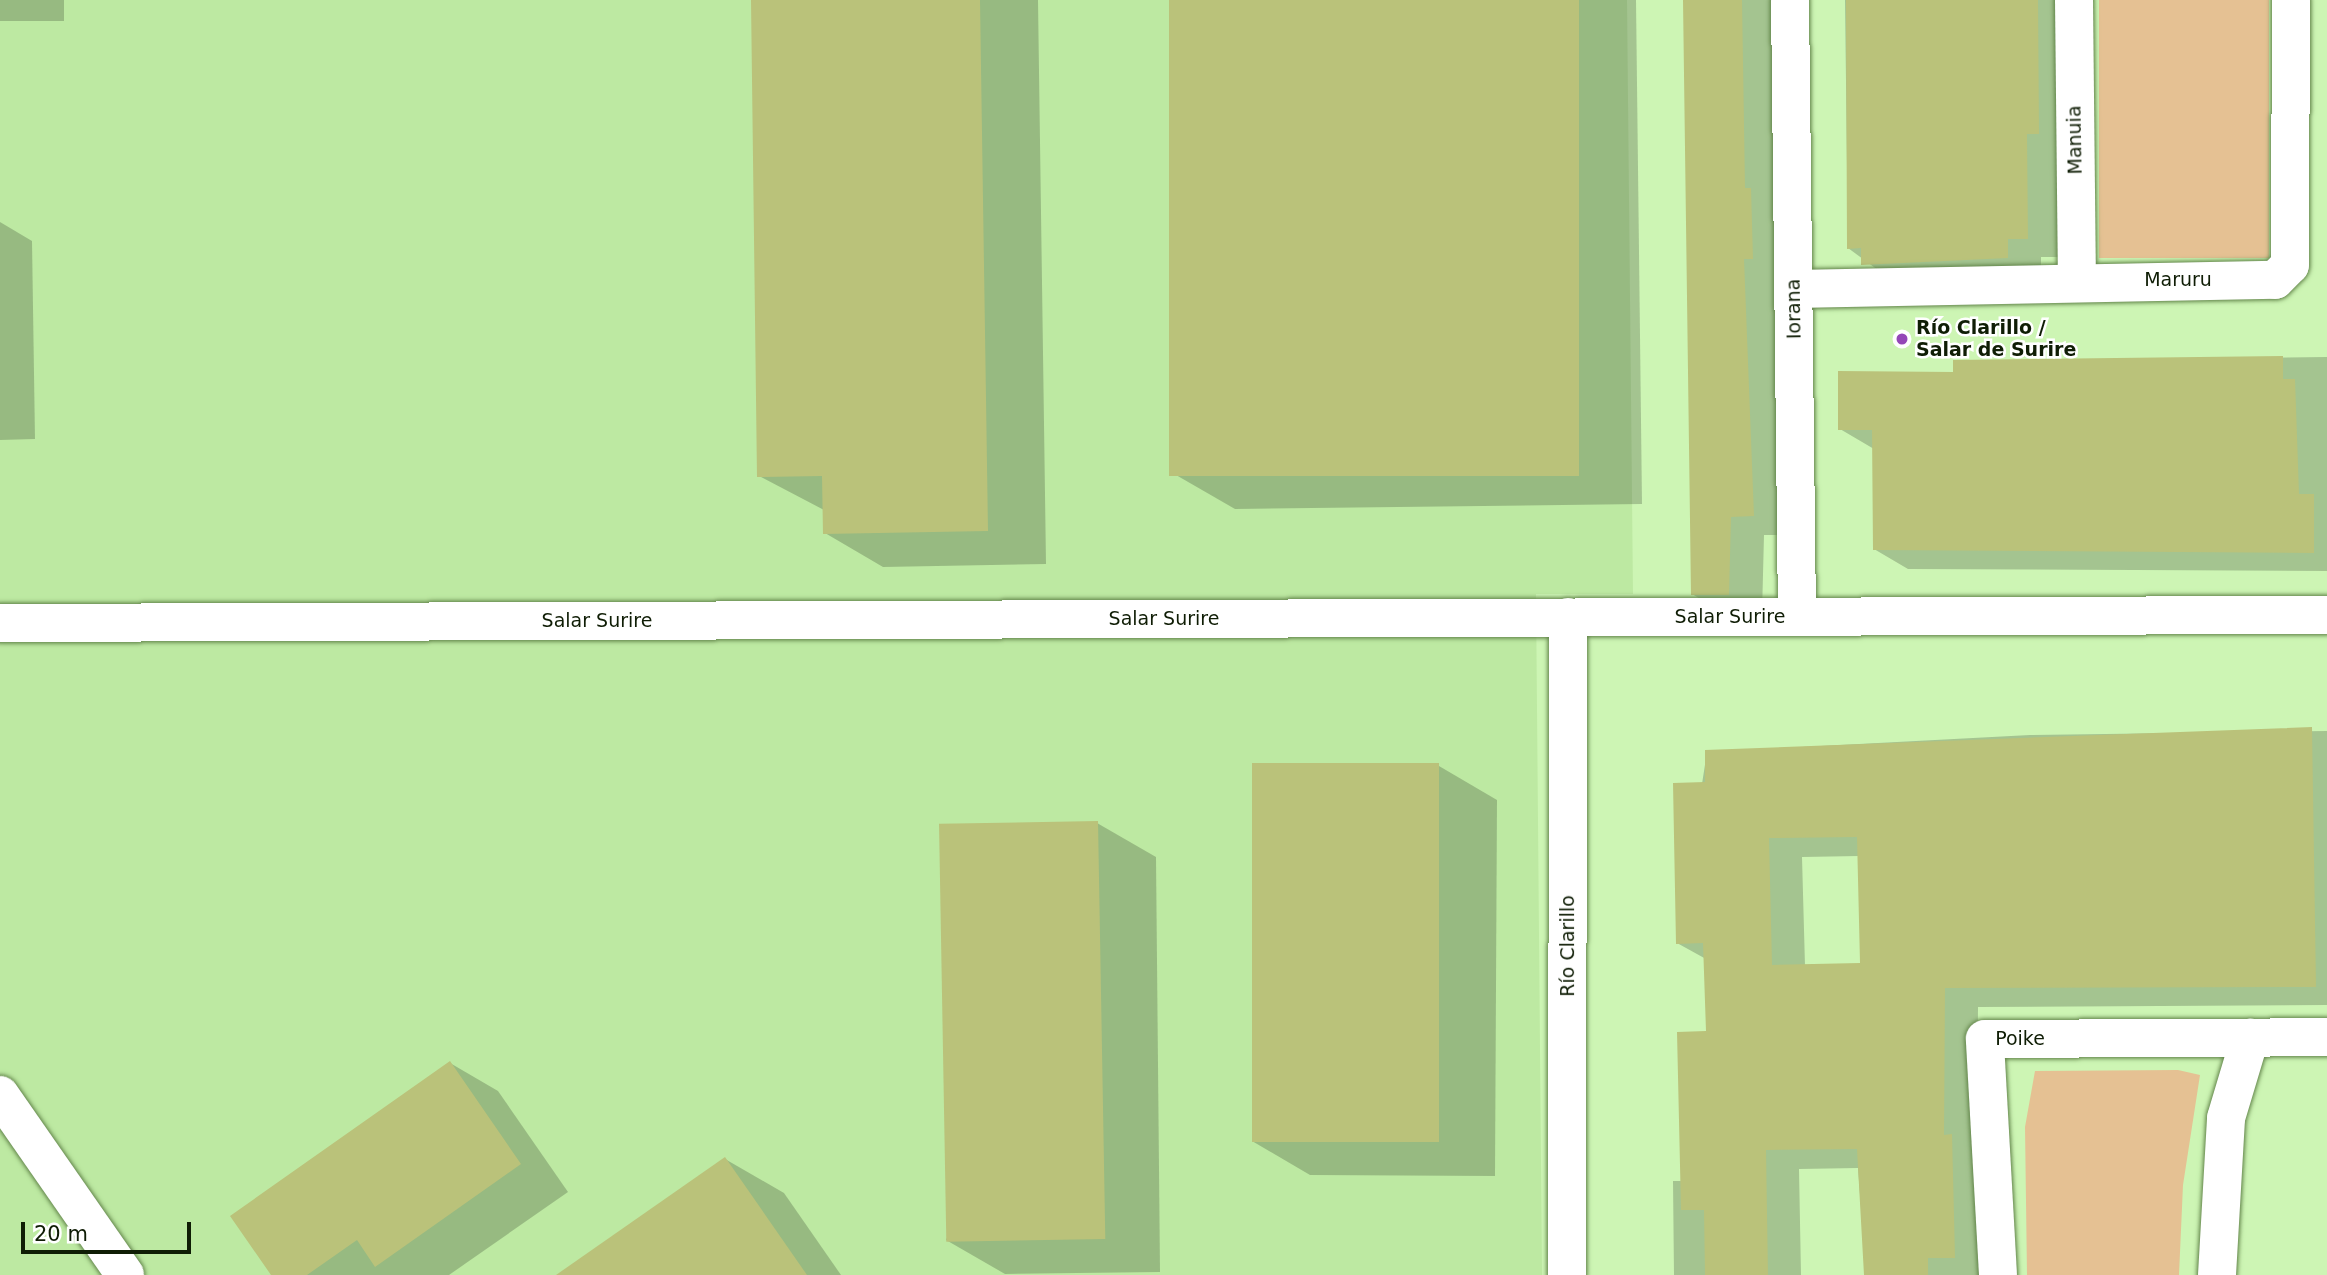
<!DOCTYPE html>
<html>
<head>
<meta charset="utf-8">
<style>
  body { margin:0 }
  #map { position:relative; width:2327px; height:1275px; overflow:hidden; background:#cdf5b4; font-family:"DejaVu Sans",sans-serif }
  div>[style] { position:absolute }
  .built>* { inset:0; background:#bde9a2 }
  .green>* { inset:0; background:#e5c193; transform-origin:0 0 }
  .shadow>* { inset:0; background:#0003; transform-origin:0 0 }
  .building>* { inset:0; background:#bac27a; transform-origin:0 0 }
  .roads { filter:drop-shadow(0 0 2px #63864b) drop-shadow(0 0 2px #63864b) }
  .minor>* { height:38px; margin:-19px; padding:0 19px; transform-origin:19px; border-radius:19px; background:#fff }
  .dots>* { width:19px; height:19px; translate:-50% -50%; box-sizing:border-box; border:4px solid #fff; border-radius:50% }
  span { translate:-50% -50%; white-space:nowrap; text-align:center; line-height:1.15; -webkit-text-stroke:5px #fff; paint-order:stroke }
  .street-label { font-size:19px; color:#0f1d05 }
  .poi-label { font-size:19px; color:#0f1d05; font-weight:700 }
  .left { translate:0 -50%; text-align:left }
  .scale { position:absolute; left:21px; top:1222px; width:170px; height:32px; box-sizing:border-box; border:4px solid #0f1d05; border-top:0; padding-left:9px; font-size:21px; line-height:24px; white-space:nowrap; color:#0f1d05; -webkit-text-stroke:5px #fff; paint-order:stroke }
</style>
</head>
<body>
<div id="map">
  <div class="built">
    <i style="clip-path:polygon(0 0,1627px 0,1633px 594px,1536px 594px,1542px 1275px,0 1275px)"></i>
  </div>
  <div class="green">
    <i style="left:2099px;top:0;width:170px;height:258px"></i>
    <i style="clip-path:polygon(2178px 1070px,2200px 1075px,2183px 1185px,2179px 1275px,2027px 1275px,2025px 1127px,2035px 1071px)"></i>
  </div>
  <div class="shadow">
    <i style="left:0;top:0;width:64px;height:21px"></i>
    <i style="clip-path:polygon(752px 0,1038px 0,1046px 564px,883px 567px,825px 533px,824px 510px,759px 476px)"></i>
    <i style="clip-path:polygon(1171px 0,1636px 0,1642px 504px,1235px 509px,1176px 475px)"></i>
    <i style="clip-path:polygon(1684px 0,1779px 0,1787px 535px,1764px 535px,1762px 614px,1726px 614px,1692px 594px)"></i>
    <i style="clip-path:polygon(1845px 0,2071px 0,2061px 257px,2041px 257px,2041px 276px,1897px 284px,1848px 248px)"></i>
    <i style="clip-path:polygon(0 222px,32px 241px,35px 439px,0 440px)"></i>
    <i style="clip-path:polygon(2327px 357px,2327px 571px,1908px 569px,1874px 549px,1874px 449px,1840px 429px,1955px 374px,1955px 362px)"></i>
    <i style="clip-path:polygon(evenodd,2327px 731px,2327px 1005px,1978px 1007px,1977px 1151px,1988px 1275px,1866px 1275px,1858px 1168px,1799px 1169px,1801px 1275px,1674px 1275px,1673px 1181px,1682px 1181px,1707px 1033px,1706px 959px,1677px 943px,1707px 752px,2030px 735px,2327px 731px,1859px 856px,1861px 965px,1805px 966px,1802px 857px,1859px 856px)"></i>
    <i style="clip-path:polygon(1439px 766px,1497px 800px,1495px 1176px,1310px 1175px,1252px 1141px)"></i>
    <i style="clip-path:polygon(1097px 823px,1156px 857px,1160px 1272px,1005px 1274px,946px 1240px)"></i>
    <i style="clip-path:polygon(450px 1063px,498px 1091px,568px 1192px,449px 1275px,273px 1275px)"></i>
    <i style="clip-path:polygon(725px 1159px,784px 1193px,841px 1275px,560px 1275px)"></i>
  </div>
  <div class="building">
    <i style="clip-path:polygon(751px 0,980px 0,988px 531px,823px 534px,822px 476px,757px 477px)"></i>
    <i style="left:1169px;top:0;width:410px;height:476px"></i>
    <i style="clip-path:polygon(1683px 0,1742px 0,1745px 188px,1751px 188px,1753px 259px,1744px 259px,1754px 516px,1731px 517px,1729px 595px,1691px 595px)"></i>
    <i style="clip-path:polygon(1846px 0,2038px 0,2039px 134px,2027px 134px,2028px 239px,2008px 239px,2008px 258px,1861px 265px,1861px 248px,1847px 249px)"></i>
    <i style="clip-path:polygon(2283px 356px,2283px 379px,2295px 379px,2299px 494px,2314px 494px,2314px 553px,1873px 550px,1872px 430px,1838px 430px,1838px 371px,1953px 372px,1953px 360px)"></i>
    <i style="clip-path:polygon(evenodd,2312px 727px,2316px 987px,1945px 988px,1944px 1135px,1952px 1134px,1955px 1258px,1928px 1258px,1928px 1275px,1864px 1275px,1857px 1149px,1766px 1150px,1768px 1275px,1705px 1275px,1704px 1210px,1681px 1210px,1677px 1032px,1706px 1031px,1703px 943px,1676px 944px,1673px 783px,1705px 782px,1705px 750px,2312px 727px,1857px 837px,1860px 963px,1772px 965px,1769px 838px,1857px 837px)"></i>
    <i style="left:1252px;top:763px;width:187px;height:379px"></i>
    <i style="left:1098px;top:821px;width:418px;height:159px;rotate:89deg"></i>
    <i style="clip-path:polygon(450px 1061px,521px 1164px,375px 1267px,357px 1240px,307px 1275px,271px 1275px,230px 1216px)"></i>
    <i style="clip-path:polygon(725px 1157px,807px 1275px,556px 1275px)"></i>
  </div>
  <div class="roads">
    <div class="minor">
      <i style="left:1790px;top:0;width:617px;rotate:89.35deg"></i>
      <i style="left:2074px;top:0;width:281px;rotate:89.4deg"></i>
      <i style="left:1794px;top:289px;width:481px;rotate:-1.1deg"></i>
      <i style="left:2275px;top:280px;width:21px;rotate:-45deg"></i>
      <i style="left:2290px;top:265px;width:265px;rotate:-89.8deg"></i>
      <i style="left:0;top:623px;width:2327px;rotate:-0.2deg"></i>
      <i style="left:0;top:1095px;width:219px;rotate:55.2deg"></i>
      <i style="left:1567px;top:1275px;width:658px;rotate:-89.91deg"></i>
      <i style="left:1998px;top:1275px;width:236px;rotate:-93.2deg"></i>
      <i style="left:1985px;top:1039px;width:342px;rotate:-0.3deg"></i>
      <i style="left:2217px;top:1275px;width:157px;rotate:-86.7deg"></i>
      <i style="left:2226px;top:1118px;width:84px;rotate:-73.3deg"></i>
    </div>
  </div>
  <div class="dots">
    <i style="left:1902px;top:339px;background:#9447b7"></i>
  </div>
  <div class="street-label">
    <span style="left:2075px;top:140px;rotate:-91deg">Manuia</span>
    <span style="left:2178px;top:280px">Maruru</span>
    <span style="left:1794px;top:309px;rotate:-91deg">Iorana</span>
    <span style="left:1730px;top:617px">Salar Surire</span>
    <span style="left:1164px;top:619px">Salar Surire</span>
    <span style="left:597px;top:621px">Salar Surire</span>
    <span style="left:1568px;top:946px;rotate:-90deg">Río Clarillo</span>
    <span style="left:2020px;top:1039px">Poike</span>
  </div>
  <div class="poi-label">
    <span class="left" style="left:1916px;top:339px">Río Clarillo /<br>Salar de Surire</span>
  </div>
  <div class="scale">20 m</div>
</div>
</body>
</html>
